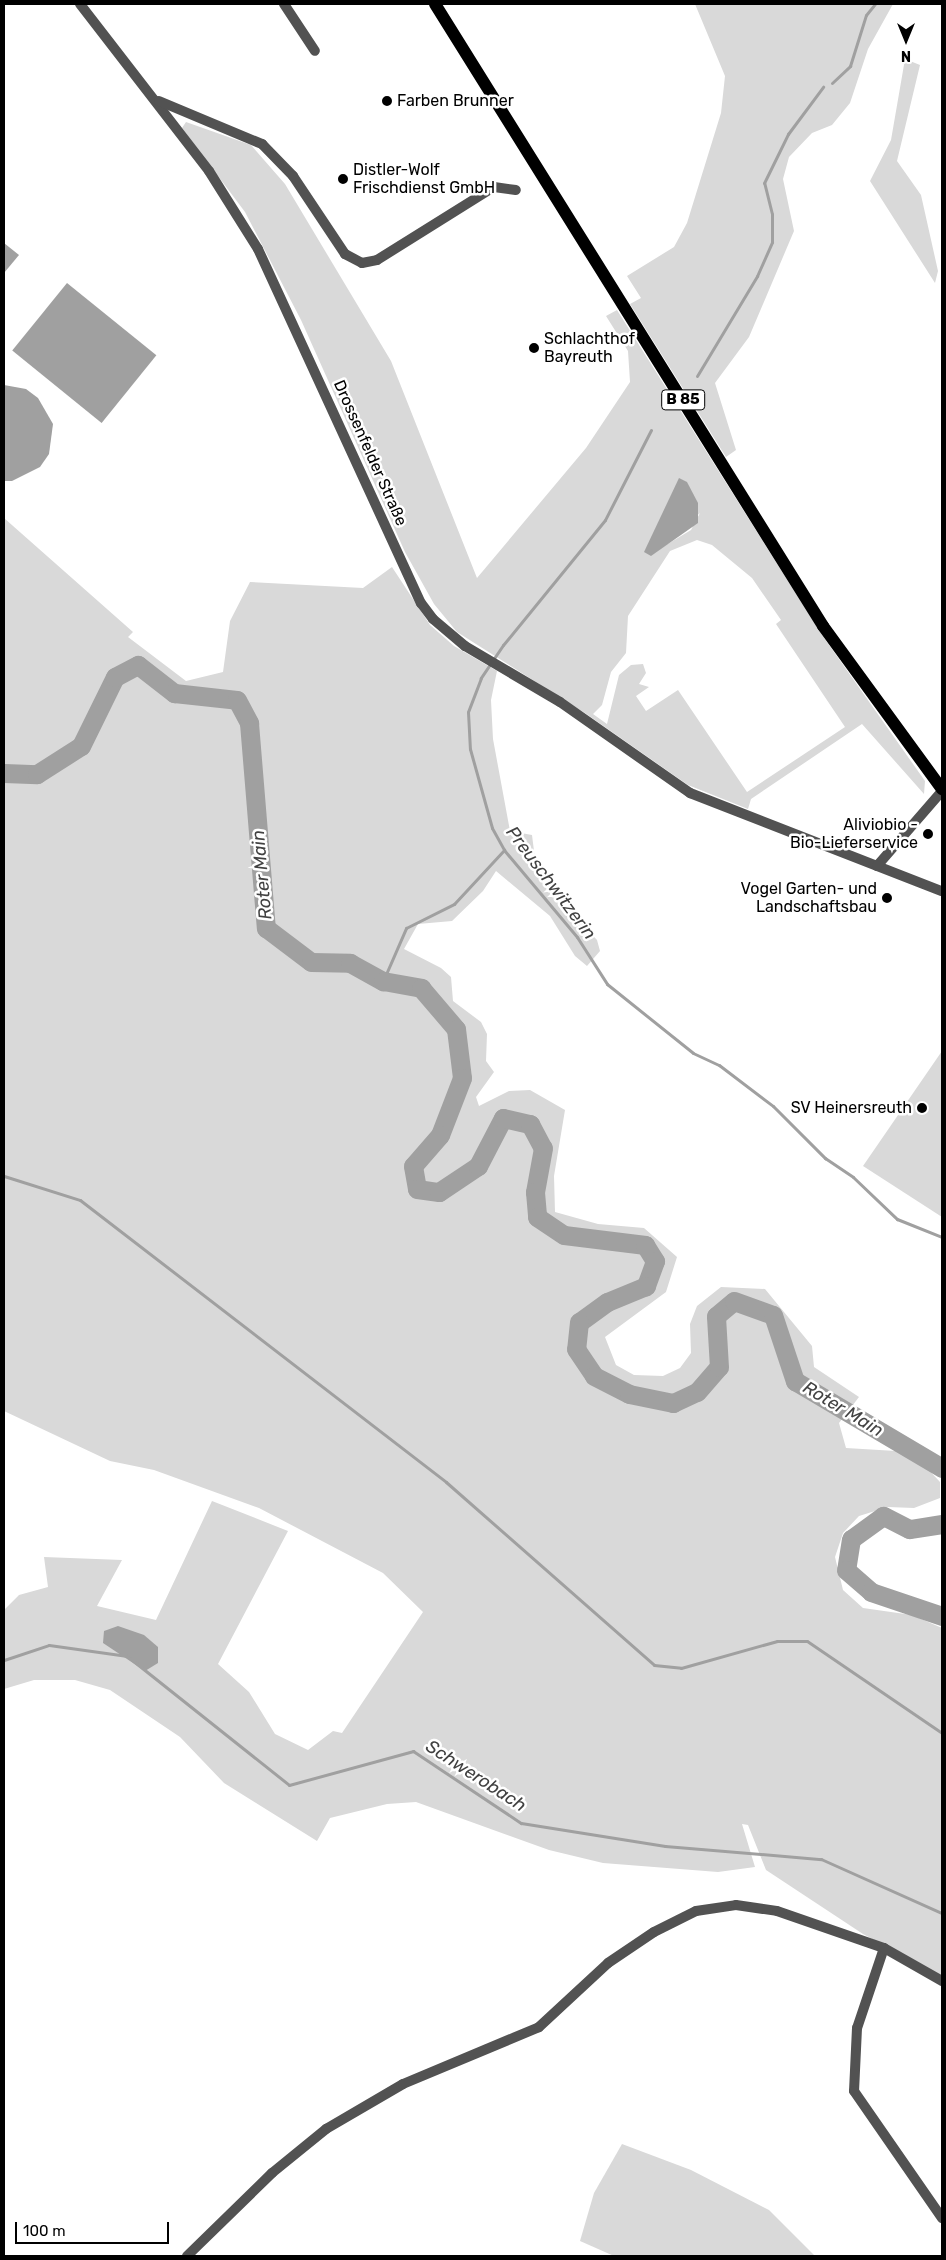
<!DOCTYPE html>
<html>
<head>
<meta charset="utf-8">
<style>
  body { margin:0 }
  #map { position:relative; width:946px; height:2260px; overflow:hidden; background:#fff; font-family:Rubik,sans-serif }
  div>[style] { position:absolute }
  .green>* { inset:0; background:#d9d9d9 }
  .water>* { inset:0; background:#a0a0a0; transform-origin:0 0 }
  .stream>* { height:3px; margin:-1.5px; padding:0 1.5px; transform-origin:1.5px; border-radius:1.5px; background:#a0a0a0 }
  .river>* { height:19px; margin:-9.5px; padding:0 9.5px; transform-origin:9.5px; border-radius:9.5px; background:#a0a0a0 }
  .minor>* { height:10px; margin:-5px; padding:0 5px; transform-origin:5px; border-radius:5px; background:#525252 }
  .tertiary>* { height:10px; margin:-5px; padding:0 5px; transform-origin:5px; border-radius:5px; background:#525252 }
  .primary>* { height:12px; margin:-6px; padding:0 6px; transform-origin:6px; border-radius:6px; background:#000 }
  .dots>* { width:14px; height:14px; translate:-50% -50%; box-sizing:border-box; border:2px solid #fff; border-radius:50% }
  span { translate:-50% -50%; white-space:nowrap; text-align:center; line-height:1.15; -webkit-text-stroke:5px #fff; paint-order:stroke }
  .shield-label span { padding:1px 4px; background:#fff; border:1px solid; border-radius:4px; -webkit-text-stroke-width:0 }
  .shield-label { font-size:15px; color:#000; font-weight:700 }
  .poi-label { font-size:16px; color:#000 }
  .left { translate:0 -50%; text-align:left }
  .right { translate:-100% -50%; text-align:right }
  .street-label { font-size:16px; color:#000 }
  .water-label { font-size:18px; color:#414141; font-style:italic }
  .frame { position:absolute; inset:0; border:5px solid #000; pointer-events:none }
  .north { position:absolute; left:881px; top:15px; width:50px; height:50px; -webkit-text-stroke:4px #fff; paint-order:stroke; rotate:180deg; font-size:14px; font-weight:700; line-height:20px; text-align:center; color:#000 }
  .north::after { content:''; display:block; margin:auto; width:18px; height:22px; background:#000; clip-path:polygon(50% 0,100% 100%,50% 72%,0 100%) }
  .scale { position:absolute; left:15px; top:2222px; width:154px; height:22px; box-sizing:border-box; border:2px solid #000; border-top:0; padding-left:6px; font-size:15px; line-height:18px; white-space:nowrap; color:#000; -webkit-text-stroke:4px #fff; paint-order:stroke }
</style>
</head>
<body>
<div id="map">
  <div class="green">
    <i style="clip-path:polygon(695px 4px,893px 4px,868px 49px,850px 103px,832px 125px,812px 133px,789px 157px,783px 179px,794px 231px,749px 337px,715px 383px,736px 450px,726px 457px,630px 304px,641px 298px,627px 276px,674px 247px,687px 223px,721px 113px,725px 76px)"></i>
    <i style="clip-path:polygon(905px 59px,920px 65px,897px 161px,921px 195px,938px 271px,935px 283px,870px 181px,891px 140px)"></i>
    <i style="clip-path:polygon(evenodd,186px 122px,251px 145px,285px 184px,391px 361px,477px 578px,586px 448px,630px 382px,628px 351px,606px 316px,617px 310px,822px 635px,925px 781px,924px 794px,862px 724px,751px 799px,748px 809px,688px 785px,585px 713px,457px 632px,434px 604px,405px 552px,301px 320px,245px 212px,182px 128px,186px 122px,700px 513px,691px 530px,661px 548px,700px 513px,186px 122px,697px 540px,712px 545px,752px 578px,781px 620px,776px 624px,845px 727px,747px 792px,678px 690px,646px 711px,636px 696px,649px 687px,639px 684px,646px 673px,643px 664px,631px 665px,619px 675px,607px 724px,593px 714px,602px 705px,611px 672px,626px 653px,628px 616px,670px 551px,697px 540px)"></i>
    <i style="clip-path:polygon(4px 518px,133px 632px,128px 637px,186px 681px,223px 672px,230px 621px,250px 582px,363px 588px,392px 567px,430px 625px,454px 646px,497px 671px,491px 700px,493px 739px,510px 831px,532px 835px,536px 867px,543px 884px,597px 940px,600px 951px,587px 966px,575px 956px,550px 916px,496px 871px,483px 891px,452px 921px,418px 924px,404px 949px,441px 968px,451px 977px,453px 1001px,481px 1022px,487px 1034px,486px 1061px,494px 1072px,476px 1097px,479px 1106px,509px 1091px,530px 1090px,565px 1110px,554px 1176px,555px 1212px,598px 1224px,644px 1228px,677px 1257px,666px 1292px,605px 1337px,616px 1365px,634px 1375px,663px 1376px,680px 1368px,691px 1353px,690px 1324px,697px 1306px,721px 1287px,765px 1289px,812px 1346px,814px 1367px,859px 1397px,839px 1423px,846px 1448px,896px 1451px,926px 1467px,940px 1482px,940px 1498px,914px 1508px,888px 1507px,859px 1516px,843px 1533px,835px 1557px,843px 1590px,863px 1608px,912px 1615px,942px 1628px,942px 1976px,863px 1934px,766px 1870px,748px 1825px,742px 1824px,755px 1867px,718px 1872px,603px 1863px,549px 1850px,416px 1802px,387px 1804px,330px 1818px,317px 1841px,224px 1783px,180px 1737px,110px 1690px,75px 1680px,34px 1680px,4px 1689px,4px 1610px,19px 1595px,48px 1587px,44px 1557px,122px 1560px,97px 1606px,156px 1620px,212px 1501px,288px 1531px,218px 1664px,249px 1692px,275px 1734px,308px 1750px,333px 1731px,342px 1733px,423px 1612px,383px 1573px,259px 1508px,154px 1470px,110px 1461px,4px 1411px)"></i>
    <i style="clip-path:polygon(942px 1051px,942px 1217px,863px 1166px)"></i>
    <i style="clip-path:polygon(622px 2144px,691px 2170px,769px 2210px,815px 2256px,614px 2256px,580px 2241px,594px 2193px)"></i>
  </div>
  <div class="water">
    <i style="clip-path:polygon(4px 243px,19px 255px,4px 273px)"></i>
    <i style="left:67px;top:283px;width:115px;height:87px;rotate:39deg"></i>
    <i style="clip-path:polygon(4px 385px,26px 389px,38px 398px,53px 424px,49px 454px,40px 467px,12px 481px,4px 481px)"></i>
    <i style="clip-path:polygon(679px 478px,687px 482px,698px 503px,698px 523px,651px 556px,644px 552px)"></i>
    <i style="clip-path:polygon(118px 1626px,144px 1635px,158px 1647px,158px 1663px,145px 1671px,103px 1643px,104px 1631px)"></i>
  </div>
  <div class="stream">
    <i style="left:832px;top:83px;width:25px;rotate:-43deg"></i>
    <i style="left:850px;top:66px;width:53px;rotate:-72.6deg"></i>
    <i style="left:866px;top:15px;width:14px;rotate:-51deg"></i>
    <i style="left:697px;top:376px;width:117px;rotate:-59deg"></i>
    <i style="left:757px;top:276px;width:37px;rotate:-66deg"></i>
    <i style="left:772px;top:242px;width:28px;rotate:-90deg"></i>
    <i style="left:772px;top:214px;width:32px;rotate:-104deg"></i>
    <i style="left:764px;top:183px;width:55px;rotate:-63.9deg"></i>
    <i style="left:788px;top:134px;width:59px;rotate:-53.3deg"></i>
    <i style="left:651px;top:430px;width:101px;rotate:117.1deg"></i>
    <i style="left:605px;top:520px;width:161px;rotate:129.2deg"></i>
    <i style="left:503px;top:645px;width:40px;rotate:124deg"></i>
    <i style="left:481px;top:678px;width:36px;rotate:111deg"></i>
    <i style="left:468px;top:712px;width:37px;rotate:87deg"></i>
    <i style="left:470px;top:749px;width:82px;rotate:74.4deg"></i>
    <i style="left:492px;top:828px;width:25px;rotate:61deg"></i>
    <i style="left:504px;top:850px;width:114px;rotate:50deg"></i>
    <i style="left:577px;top:937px;width:56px;rotate:57.4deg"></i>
    <i style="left:607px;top:984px;width:110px;rotate:38.7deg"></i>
    <i style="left:693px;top:1053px;width:29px;rotate:25deg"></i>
    <i style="left:719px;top:1065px;width:68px;rotate:37.2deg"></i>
    <i style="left:773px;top:1106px;width:74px;rotate:45deg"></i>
    <i style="left:825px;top:1158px;width:34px;rotate:34deg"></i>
    <i style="left:853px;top:1177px;width:61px;rotate:43.7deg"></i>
    <i style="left:897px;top:1219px;width:48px;rotate:21.8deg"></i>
    <i style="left:383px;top:981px;width:58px;rotate:-66.5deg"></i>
    <i style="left:406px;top:928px;width:54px;rotate:-26.6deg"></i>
    <i style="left:454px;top:904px;width:74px;rotate:-47.2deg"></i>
    <i style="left:4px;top:1176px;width:80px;rotate:17.5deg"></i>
    <i style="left:80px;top:1200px;width:462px;rotate:37.6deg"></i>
    <i style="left:446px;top:1482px;width:277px;rotate:41.3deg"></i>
    <i style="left:654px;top:1665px;width:27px;rotate:6deg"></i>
    <i style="left:681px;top:1668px;width:100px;rotate:-15.7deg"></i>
    <i style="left:777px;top:1641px;width:30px"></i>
    <i style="left:807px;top:1641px;width:163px;rotate:34.3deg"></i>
    <i style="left:4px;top:1660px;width:47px;rotate:-18.4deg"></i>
    <i style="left:49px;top:1645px;width:79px;rotate:8deg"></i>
    <i style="left:127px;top:1656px;width:207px;rotate:38.5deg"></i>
    <i style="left:289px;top:1785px;width:129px;rotate:-15.3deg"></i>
    <i style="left:413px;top:1751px;width:130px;rotate:33.7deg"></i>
    <i style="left:521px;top:1823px;width:146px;rotate:9.1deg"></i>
    <i style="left:665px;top:1846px;width:157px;rotate:4.8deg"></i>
    <i style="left:821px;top:1859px;width:133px;rotate:24.1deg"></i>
  </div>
  <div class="river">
    <i style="left:4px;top:773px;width:33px;rotate:2deg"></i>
    <i style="left:37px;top:774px;width:52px;rotate:-32.5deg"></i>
    <i style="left:81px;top:746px;width:77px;rotate:-63.8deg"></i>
    <i style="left:115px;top:677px;width:26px;rotate:-28deg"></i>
    <i style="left:138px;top:665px;width:46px;rotate:37.9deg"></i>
    <i style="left:174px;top:693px;width:63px;rotate:6.3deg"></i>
    <i style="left:237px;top:700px;width:26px;rotate:62deg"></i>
    <i style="left:249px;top:723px;width:206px;rotate:85.3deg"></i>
    <i style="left:266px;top:928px;width:56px;rotate:37.1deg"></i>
    <i style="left:311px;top:962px;width:39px;rotate:1deg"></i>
    <i style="left:350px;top:963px;width:38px;rotate:29deg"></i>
    <i style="left:383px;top:981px;width:39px;rotate:10deg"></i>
    <i style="left:421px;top:988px;width:54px;rotate:49.5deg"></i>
    <i style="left:456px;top:1029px;width:49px;rotate:83deg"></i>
    <i style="left:462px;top:1078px;width:61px;rotate:111.1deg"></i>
    <i style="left:440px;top:1135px;width:41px;rotate:131.1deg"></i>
    <i style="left:413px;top:1166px;width:23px;rotate:80deg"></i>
    <i style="left:417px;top:1189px;width:22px;rotate:8deg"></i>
    <i style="left:439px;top:1192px;width:47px;rotate:-33.7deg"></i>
    <i style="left:478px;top:1166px;width:54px;rotate:-62.5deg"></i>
    <i style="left:503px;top:1118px;width:28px;rotate:13deg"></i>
    <i style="left:530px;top:1124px;width:27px;rotate:62deg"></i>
    <i style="left:543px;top:1148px;width:45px;rotate:100.3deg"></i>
    <i style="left:535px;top:1192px;width:25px;rotate:85deg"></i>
    <i style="left:537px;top:1217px;width:32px;rotate:34deg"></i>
    <i style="left:564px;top:1235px;width:82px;rotate:7deg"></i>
    <i style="left:645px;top:1245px;width:19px;rotate:58deg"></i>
    <i style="left:655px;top:1261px;width:27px;rotate:110deg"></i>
    <i style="left:646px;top:1286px;width:42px;rotate:157.7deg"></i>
    <i style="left:607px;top:1302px;width:34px;rotate:144deg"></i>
    <i style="left:579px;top:1322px;width:27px;rotate:96deg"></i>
    <i style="left:576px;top:1349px;width:32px;rotate:56deg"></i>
    <i style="left:594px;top:1376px;width:39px;rotate:27deg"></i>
    <i style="left:629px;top:1394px;width:45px;rotate:11.6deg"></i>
    <i style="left:673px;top:1403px;width:26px;rotate:-25deg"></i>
    <i style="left:697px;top:1392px;width:33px;rotate:-49deg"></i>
    <i style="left:719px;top:1367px;width:51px;rotate:-93.4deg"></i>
    <i style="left:716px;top:1316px;width:23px;rotate:-40deg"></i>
    <i style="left:734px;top:1301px;width:41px;rotate:19.7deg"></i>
    <i style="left:773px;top:1315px;width:70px;rotate:71.6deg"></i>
    <i style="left:795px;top:1381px;width:171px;rotate:30.6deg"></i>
    <i style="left:942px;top:1524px;width:33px;rotate:171deg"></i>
    <i style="left:909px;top:1529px;width:29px;rotate:-153deg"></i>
    <i style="left:883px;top:1516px;width:39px;rotate:144deg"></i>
    <i style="left:851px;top:1539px;width:31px;rotate:99deg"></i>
    <i style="left:846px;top:1570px;width:33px;rotate:41deg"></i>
    <i style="left:871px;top:1592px;width:75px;rotate:18.7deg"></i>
  </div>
  <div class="minor">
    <i style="left:80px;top:4px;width:211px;rotate:52.3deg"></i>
    <i style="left:209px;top:171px;width:92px;rotate:57.9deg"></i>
    <i style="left:258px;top:249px;width:390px;rotate:65.3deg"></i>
    <i style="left:421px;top:603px;width:20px;rotate:53deg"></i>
    <i style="left:433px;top:619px;width:42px;rotate:40.2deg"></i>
    <i style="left:465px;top:646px;width:110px;rotate:30.5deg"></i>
    <i style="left:560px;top:702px;width:159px;rotate:35deg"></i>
    <i style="left:690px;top:793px;width:270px;rotate:21.3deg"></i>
    <i style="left:284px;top:4px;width:56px;rotate:56.6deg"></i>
    <i style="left:159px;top:101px;width:112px;rotate:22.7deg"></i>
    <i style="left:262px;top:144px;width:45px;rotate:45.9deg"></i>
    <i style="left:293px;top:176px;width:94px;rotate:56.3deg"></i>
    <i style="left:345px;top:254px;width:19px;rotate:28deg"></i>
    <i style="left:362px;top:263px;width:15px;rotate:-11deg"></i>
    <i style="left:377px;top:260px;width:138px;rotate:-32deg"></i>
    <i style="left:494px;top:187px;width:22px;rotate:8deg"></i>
    <i style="left:877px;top:866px;width:99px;rotate:-49.1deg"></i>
    <i style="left:884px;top:1948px;width:84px;rotate:108.6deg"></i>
    <i style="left:857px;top:2028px;width:63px;rotate:92.7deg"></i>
    <i style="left:854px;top:2091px;width:155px;rotate:55.3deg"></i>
  </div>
  <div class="tertiary">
    <i style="left:187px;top:2256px;width:119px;rotate:-44.3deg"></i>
    <i style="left:272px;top:2173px;width:70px;rotate:-39.2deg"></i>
    <i style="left:326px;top:2129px;width:89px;rotate:-30.3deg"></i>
    <i style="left:403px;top:2084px;width:147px;rotate:-22.7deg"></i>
    <i style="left:539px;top:2027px;width:94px;rotate:-42.8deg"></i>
    <i style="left:608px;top:1963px;width:55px;rotate:-34deg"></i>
    <i style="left:654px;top:1932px;width:47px;rotate:-26.6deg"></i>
    <i style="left:696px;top:1911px;width:40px;rotate:-8.5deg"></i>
    <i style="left:736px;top:1905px;width:41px;rotate:8.3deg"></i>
    <i style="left:777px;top:1911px;width:113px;rotate:19.1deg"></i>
    <i style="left:884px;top:1948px;width:67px;rotate:29.6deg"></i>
  </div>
  <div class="primary">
    <i style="left:435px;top:4px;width:733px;rotate:58.04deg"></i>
    <i style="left:823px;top:626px;width:202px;rotate:53.9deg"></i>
  </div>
  <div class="dots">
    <i style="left:387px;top:101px;background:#000"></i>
    <i style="left:343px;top:179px;background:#000"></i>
    <i style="left:534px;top:348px;background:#000"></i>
    <i style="left:928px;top:834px;background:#000"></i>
    <i style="left:887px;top:898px;background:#000"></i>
    <i style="left:922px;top:1108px;background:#000"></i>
  </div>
  <div class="shield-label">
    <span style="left:683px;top:400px">B 85</span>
  </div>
  <div class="poi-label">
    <span class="left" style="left:397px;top:101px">Farben Brunner</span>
    <span class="left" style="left:353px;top:179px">Distler-Wolf<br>Frischdienst GmbH</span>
    <span class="left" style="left:544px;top:348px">Schlachthof<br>Bayreuth</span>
    <span class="right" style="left:918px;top:834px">Aliviobio -<br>Bio-Lieferservice</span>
    <span class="right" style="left:877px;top:898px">Vogel Garten- und<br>Landschaftsbau</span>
    <span class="right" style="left:912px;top:1108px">SV Heinersreuth</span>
  </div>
  <div class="street-label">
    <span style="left:370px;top:453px;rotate:66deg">Drossenfelder Straße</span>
  </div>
  <div class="water-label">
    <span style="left:262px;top:875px;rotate:-95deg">Roter Main</span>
    <span style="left:551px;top:883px;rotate:53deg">Preuschwitzerin</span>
    <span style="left:843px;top:1409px;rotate:31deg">Roter Main</span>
    <span style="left:476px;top:1776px;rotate:33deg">Schwerobach</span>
  </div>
  <div class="frame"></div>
  <div class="north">N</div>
  <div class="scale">100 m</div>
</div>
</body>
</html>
